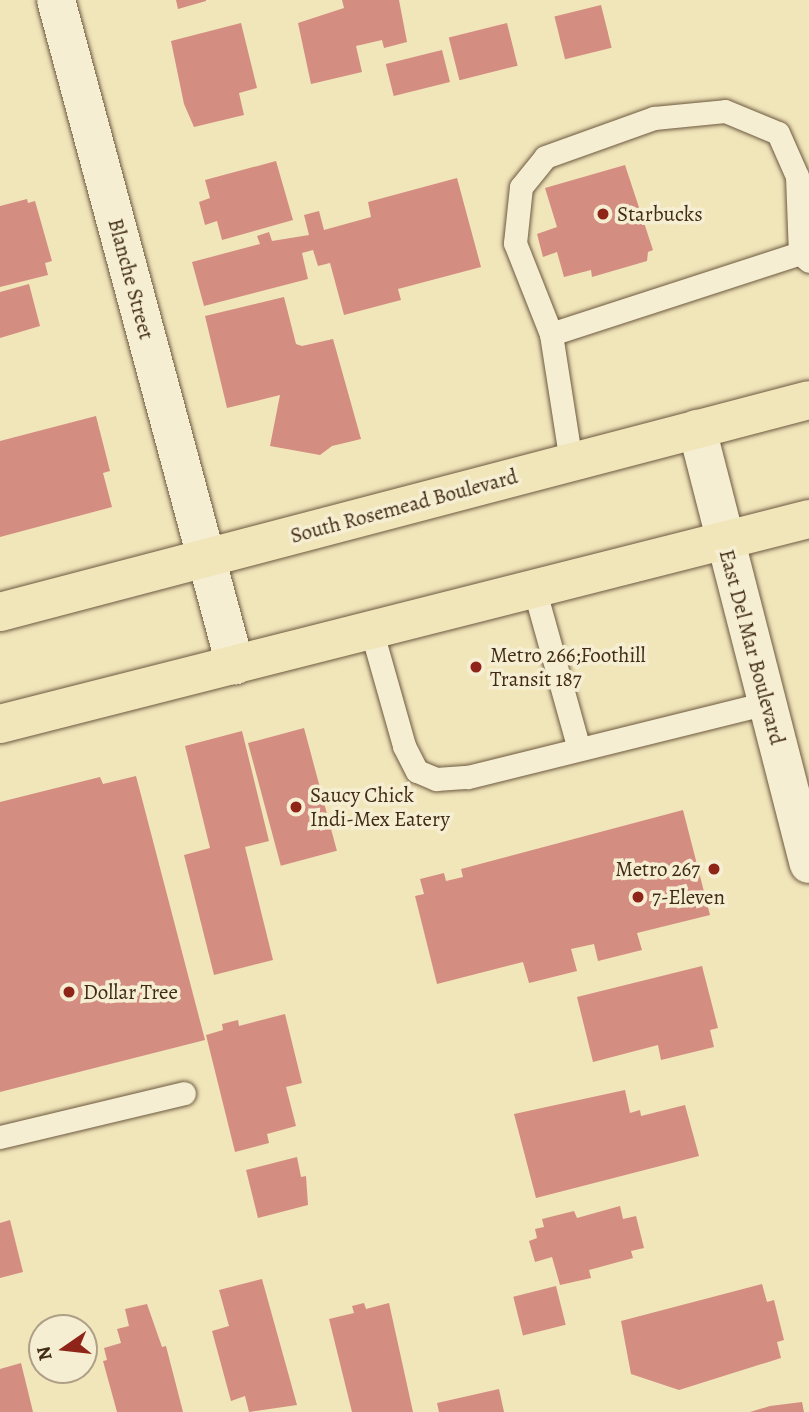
<!DOCTYPE html>
<html>
<head>
<meta charset="utf-8">
<style>
  body { margin:0 }
  #map { position:relative; width:809px; height:1412px; overflow:hidden; background:#f1e5ba; font-family:Alegreya,serif }
  div>[style] { position:absolute }
  .building>* { inset:0; background:#d48d81; transform-origin:0 0 }
  .roads { filter:drop-shadow(0 0 2px #6d5a40) drop-shadow(0 0 2px #6d5a40) }
  .lane>* { height:23px; margin:-11.5px; padding:0 11.5px; transform-origin:11.5px; border-radius:11.5px; background:#f6eed2 }
  .street>* { height:38px; margin:-19px; padding:0 19px; transform-origin:19px; border-radius:19px; background:#f6eed2 }
  .secondary>* { height:38px; margin:-19px; padding:0 19px; transform-origin:19px; border-radius:19px; background:#f6eed2 }
  .primary>* { height:38px; margin:-19px; padding:0 19px; transform-origin:19px; border-radius:19px; background:#f1e5ba }
  .dots>* { width:19px; height:19px; translate:-50% -50%; box-sizing:border-box; border:4px solid #f6eed2; border-radius:50% }
  span { translate:-50% -50%; white-space:nowrap; text-align:center; line-height:1.15; -webkit-text-stroke:7px #f6eed2; paint-order:stroke }
  .poi-label { font-size:21px; color:#412c17 }
  .left { translate:0 -50%; text-align:left }
  .right { translate:-100% -50%; text-align:right }
  .street-label { font-size:21px; color:#412c17 }
  .north { position:absolute; left:28px; top:1314px; width:70px; height:70px; box-sizing:border-box; background:#f6eed2; border:2px solid #aea087; border-radius:50%; rotate:256deg; font-size:19px; font-weight:700; line-height:28px; text-align:center; color:#412c17 }
  .north::after { content:''; display:block; margin:auto; width:24px; height:32px; background:#8f2418; clip-path:polygon(50% 0,100% 100%,50% 72%,0 100%) }
</style>
</head>
<body>
<div id="map">
  <div class="building">
    <i style="clip-path:polygon(176px 0,206px 0,206px 1px,178px 9px)"></i>
    <i style="clip-path:polygon(342px 0,399px 0,407px 42px,384px 48px,382px 40px,356px 46px,362px 72px,311px 84px,298px 23px,344px 8px)"></i>
    <i style="left:601px;top:5px;width:44px;height:48px;rotate:76deg"></i>
    <i style="clip-path:polygon(241px 23px,257px 88px,239px 93px,244px 115px,194px 127px,184px 104px,171px 41px)"></i>
    <i style="left:507px;top:23px;width:44px;height:60px;rotate:76deg"></i>
    <i style="left:442px;top:50px;width:33px;height:58px;rotate:76deg"></i>
    <i style="clip-path:polygon(276px 161px,293px 220px,222px 240px,217px 221px,205px 225px,199px 202px,210px 198px,205px 180px)"></i>
    <i style="clip-path:polygon(625px 165px,653px 250px,648px 252px,647px 261px,592px 277px,591px 270px,564px 277px,557px 252px,543px 257px,537px 234px,557px 227px,545px 188px)"></i>
    <i style="clip-path:polygon(457px 178px,481px 267px,398px 289px,401px 300px,344px 315px,330px 263px,318px 266px,313px 250px,302px 253px,308px 279px,204px 306px,192px 262px,260px 244px,257px 236px,269px 232px,272px 241px,309px 235px,304px 215px,319px 211px,324px 230px,371px 217px,368px 202px)"></i>
    <i style="clip-path:polygon(27px 199px,28px 203px,35px 201px,52px 261px,45px 263px,48px 275px,0 287px,0 206px)"></i>
    <i style="clip-path:polygon(29px 284px,40px 326px,0 338px,0 292px)"></i>
    <i style="clip-path:polygon(284px 297px,296px 344px,302px 346px,333px 339px,361px 439px,332px 446px,320px 455px,270px 446px,280px 395px,227px 408px,205px 316px)"></i>
    <i style="clip-path:polygon(96px 416px,110px 471px,103px 473px,112px 507px,0 537px,0 441px)"></i>
    <i style="left:304px;top:728px;width:127px;height:58px;rotate:75deg"></i>
    <i style="clip-path:polygon(242px 731px,269px 841px,245px 847px,273px 960px,214px 975px,184px 855px,210px 848px,185px 746px)"></i>
    <i style="clip-path:polygon(136px 776px,205px 1040px,0 1092px,0 802px,100px 777px,103px 784px)"></i>
    <i style="clip-path:polygon(683px 810px,710px 915px,637px 933px,642px 950px,598px 961px,594px 944px,571px 949px,577px 971px,529px 983px,523px 962px,437px 984px,415px 896px,424px 894px,420px 879px,444px 873px,446px 881px,463px 877px,461px 869px)"></i>
    <i style="clip-path:polygon(702px 966px,718px 1028px,710px 1030px,714px 1047px,661px 1060px,658px 1045px,593px 1062px,577px 997px)"></i>
    <i style="clip-path:polygon(285px 1014px,302px 1083px,286px 1087px,296px 1126px,267px 1134px,269px 1143px,235px 1152px,206px 1035px,223px 1030px,222px 1024px,238px 1020px,239px 1026px)"></i>
    <i style="clip-path:polygon(625px 1090px,630px 1113px,640px 1110px,641px 1116px,685px 1105px,699px 1156px,536px 1198px,514px 1114px)"></i>
    <i style="clip-path:polygon(297px 1157px,301px 1177px,306px 1176px,308px 1205px,258px 1218px,246px 1170px)"></i>
    <i style="clip-path:polygon(620px 1206px,623px 1219px,636px 1216px,644px 1248px,631px 1251px,633px 1258px,589px 1270px,591px 1278px,560px 1285px,552px 1257px,535px 1262px,529px 1241px,537px 1238px,535px 1229px,544px 1227px,542px 1219px,574px 1211px,577px 1218px)"></i>
    <i style="clip-path:polygon(10px 1220px,23px 1272px,0 1278px,0 1223px)"></i>
    <i style="clip-path:polygon(262px 1279px,297px 1405px,249px 1412px,245px 1396px,231px 1401px,212px 1331px,229px 1326px,219px 1290px)"></i>
    <i style="clip-path:polygon(762px 1284px,767px 1302px,774px 1300px,784px 1340px,777px 1342px,781px 1358px,679px 1390px,631px 1374px,621px 1321px)"></i>
    <i style="left:556px;top:1286px;width:40px;height:44px;rotate:76deg"></i>
    <i style="clip-path:polygon(364px 1303px,366px 1309px,389px 1303px,413px 1412px,352px 1412px,329px 1319px,354px 1313px,352px 1306px)"></i>
    <i style="clip-path:polygon(147px 1304px,162px 1347px,166px 1346px,183px 1412px,117px 1412px,103px 1361px,107px 1360px,104px 1348px,121px 1343px,117px 1329px,129px 1326px,125px 1309px)"></i>
    <i style="clip-path:polygon(21px 1363px,33px 1412px,0 1412px,0 1369px)"></i>
    <i style="clip-path:polygon(499px 1389px,504px 1412px,439px 1412px,437px 1403px)"></i>
    <i style="clip-path:polygon(802px 1402px,804px 1412px,750px 1412px,770px 1406px)"></i>
  </div>
  <div class="roads">
    <div class="lane">
      <i style="left:551px;top:334px;width:262px;rotate:-18deg"></i>
      <i style="left:571px;top:462px;width:130px;rotate:-98.9deg"></i>
      <i style="left:551px;top:334px;width:98px;rotate:-111.6deg"></i>
      <i style="left:515px;top:243px;width:56px;rotate:-83.9deg"></i>
      <i style="left:521px;top:187px;width:38px;rotate:-51deg"></i>
      <i style="left:545px;top:157px;width:116px;rotate:-19.7deg"></i>
      <i style="left:654px;top:118px;width:71px;rotate:-5.6deg"></i>
      <i style="left:725px;top:111px;width:57px;rotate:22.5deg"></i>
      <i style="left:778px;top:133px;width:47px;rotate:66.2deg"></i>
      <i style="left:797px;top:176px;width:77px;rotate:87.8deg"></i>
      <i style="left:800px;top:253px;width:12px;rotate:42deg"></i>
      <i style="left:534px;top:588px;width:167px;rotate:74.4deg"></i>
      <i style="left:371px;top:629px;width:122px;rotate:74.2deg"></i>
      <i style="left:404px;top:746px;width:28px;rotate:63deg"></i>
      <i style="left:417px;top:771px;width:21px;rotate:23deg"></i>
      <i style="left:436px;top:779px;width:32px;rotate:-4deg"></i>
      <i style="left:468px;top:777px;width:307px;rotate:-13.9deg"></i>
      <i style="left:0;top:1137px;width:189px;rotate:-13.4deg"></i>
    </div>
    <div class="street">
      <i style="left:56px;top:0;width:689px;rotate:74.93deg"></i>
    </div>
    <div class="secondary">
      <i style="left:697px;top:429px;width:449px;rotate:75.6deg"></i>
    </div>
    <div class="primary">
      <i style="left:0;top:612px;width:836px;rotate:-14.68deg"></i>
      <i style="left:0;top:724px;width:835px;rotate:-14.22deg"></i>
    </div>
  </div>
  <div class="dots">
    <i style="left:603px;top:214px;background:#8f2418"></i>
    <i style="left:476px;top:667px;background:#8f2418"></i>
    <i style="left:296px;top:807px;background:#8f2418"></i>
    <i style="left:714px;top:869px;background:#8f2418"></i>
    <i style="left:638px;top:897px;background:#8f2418"></i>
    <i style="left:69px;top:992px;background:#8f2418"></i>
  </div>
  <div class="poi-label">
    <span class="left" style="left:617px;top:214px">Starbucks</span>
    <span class="left" style="left:490px;top:667px">Metro 266;Foothill<br>Transit 187</span>
    <span class="left" style="left:310px;top:807px">Saucy Chick<br>Indi-Mex Eatery</span>
    <span class="right" style="left:700px;top:869px">Metro 267</span>
    <span class="left" style="left:652px;top:897px">7-Eleven</span>
    <span class="left" style="left:83px;top:992px">Dollar Tree</span>
  </div>
  <div class="street-label">
    <span style="left:131px;top:279px;rotate:75deg">Blanche Street</span>
    <span style="left:404px;top:506px;rotate:-15deg">South Rosemead Boulevard</span>
    <span style="left:752px;top:647px;rotate:75deg">East Del Mar Boulevard</span>
  </div>
  <div class="north">N</div>
</div>
</body>
</html>
